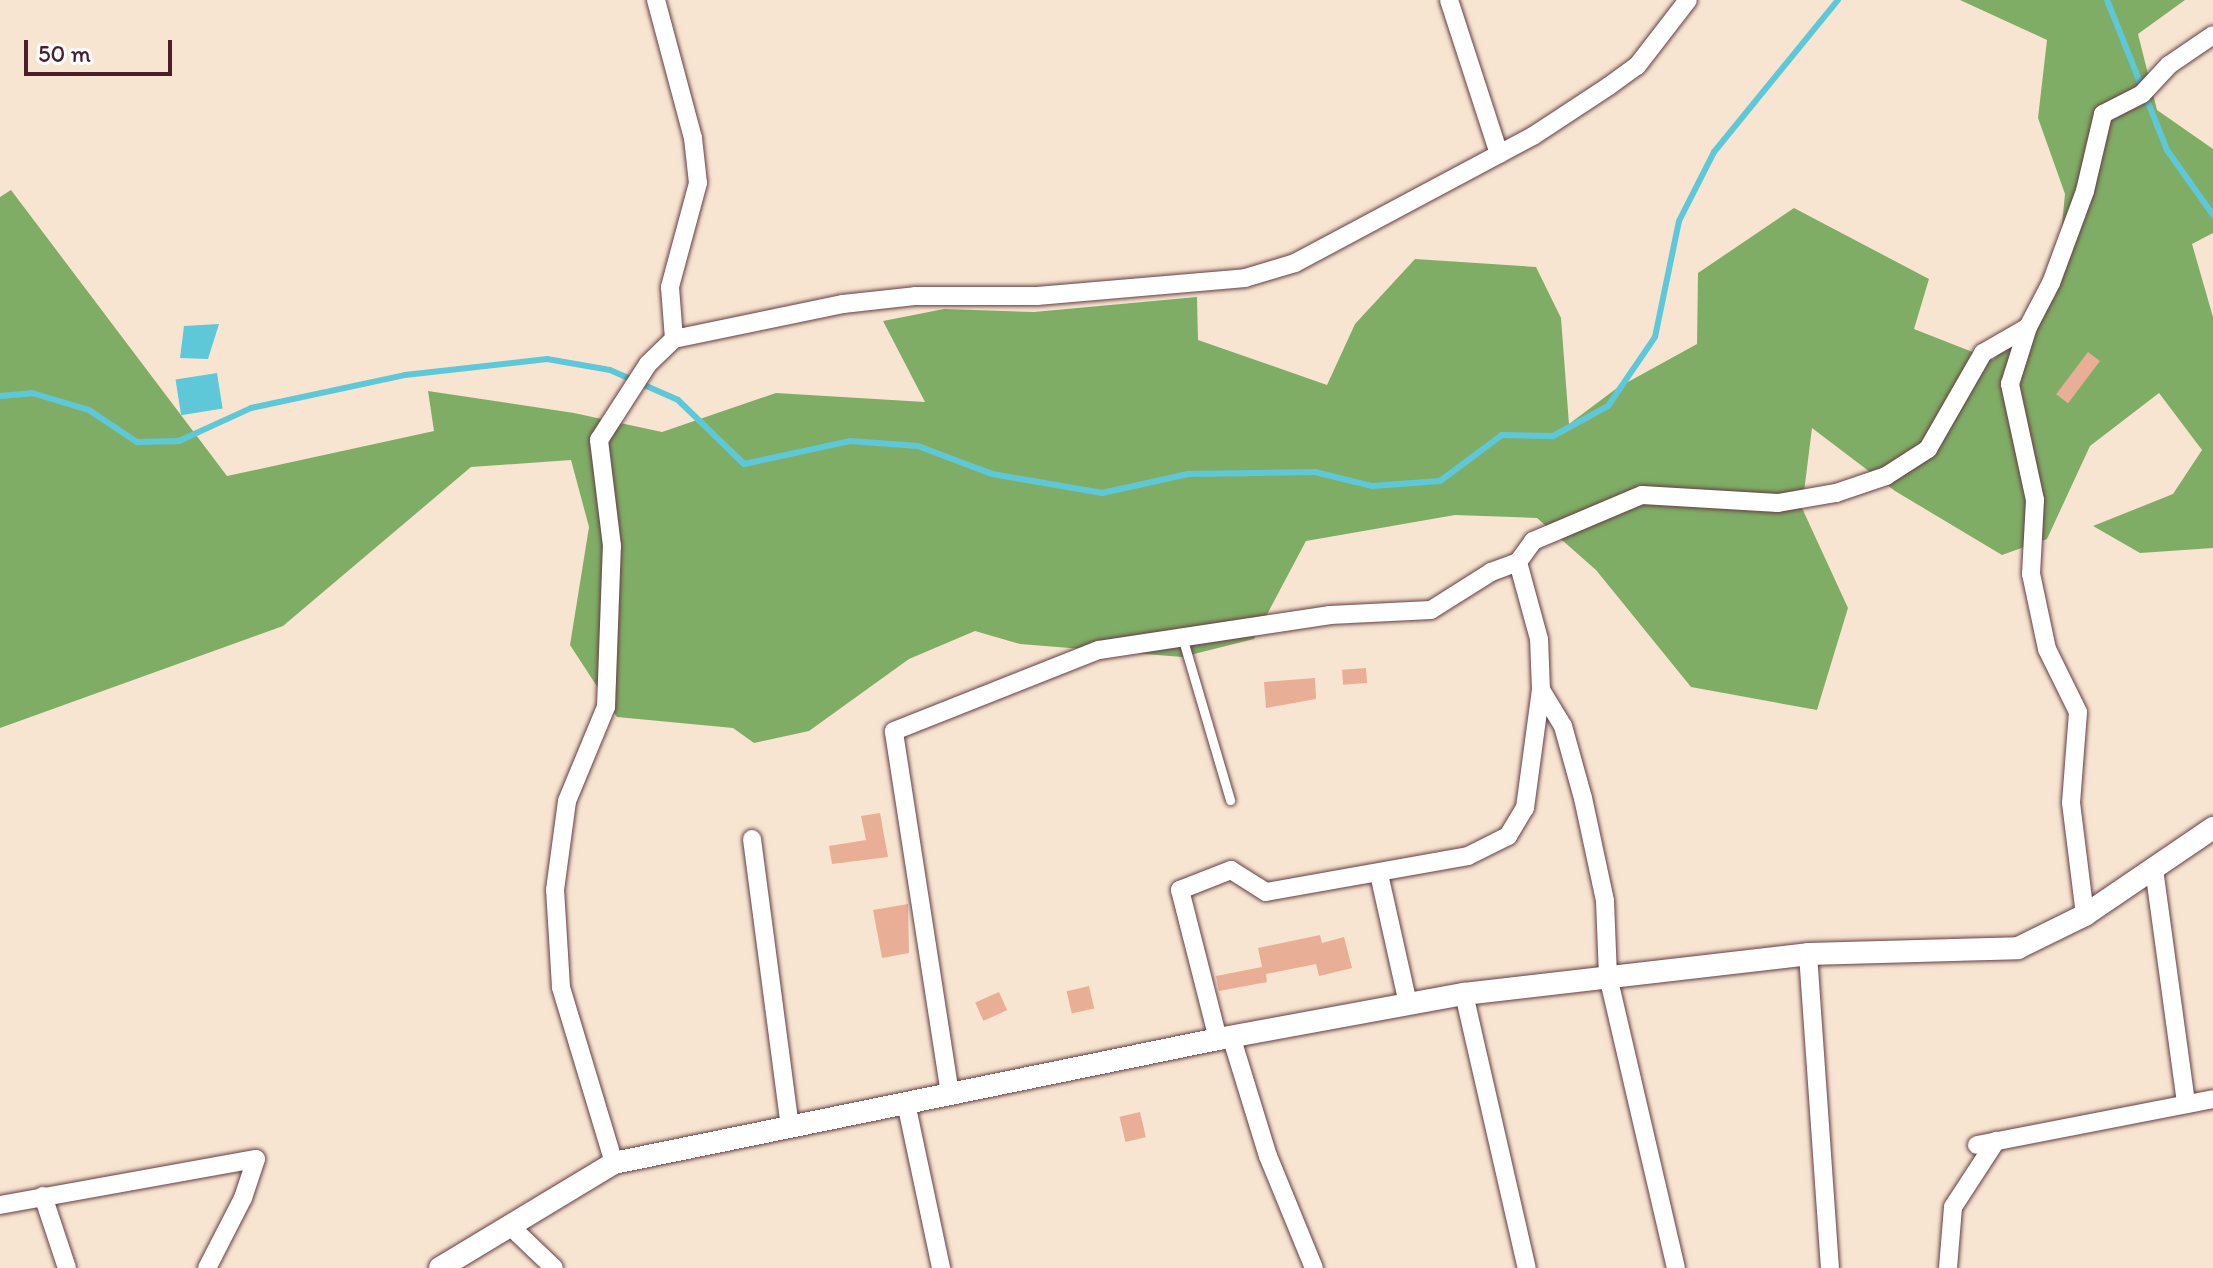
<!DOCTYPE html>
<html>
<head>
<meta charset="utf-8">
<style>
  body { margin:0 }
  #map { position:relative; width:2213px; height:1268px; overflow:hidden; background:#f8e5d1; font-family:Itim,sans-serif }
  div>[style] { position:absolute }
  .forest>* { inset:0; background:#80ad66 }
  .water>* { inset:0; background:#5ec8d9; transform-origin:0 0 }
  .stream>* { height:6px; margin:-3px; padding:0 3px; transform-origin:3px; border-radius:3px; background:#5ec8d9 }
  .building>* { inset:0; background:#e9af96; transform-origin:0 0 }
  .roads { filter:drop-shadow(0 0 2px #643d44) drop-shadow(0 0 2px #643d44) }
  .service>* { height:9px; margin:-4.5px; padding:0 4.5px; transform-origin:4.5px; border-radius:4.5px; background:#fff }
  .minor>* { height:18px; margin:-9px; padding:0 9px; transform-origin:9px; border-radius:9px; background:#fff }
  .tertiary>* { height:22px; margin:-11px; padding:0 11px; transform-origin:11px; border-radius:11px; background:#fff }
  span { translate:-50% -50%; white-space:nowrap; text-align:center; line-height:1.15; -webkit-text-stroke:7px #fff; paint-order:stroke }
  .scale { position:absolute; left:24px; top:40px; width:148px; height:36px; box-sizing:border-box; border:4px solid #4a1f2b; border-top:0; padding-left:10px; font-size:24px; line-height:28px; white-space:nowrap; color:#4a1f2b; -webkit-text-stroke:6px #fff; paint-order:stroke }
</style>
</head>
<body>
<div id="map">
  <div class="forest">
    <i style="clip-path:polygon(1960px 0,2185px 0,2138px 34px,2157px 110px,2213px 149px,2213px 233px,2192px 244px,2213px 317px,2213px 548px,2140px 553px,2093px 526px,2173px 494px,2202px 450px,2159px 393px,2090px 446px,2047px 539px,2002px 555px,1895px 491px,1812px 428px,1802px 508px,1848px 608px,1817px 710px,1691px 687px,1596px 570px,1537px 518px,1455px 515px,1306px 541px,1254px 639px,1182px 657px,1020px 644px,975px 631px,909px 659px,809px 731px,754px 743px,733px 728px,617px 717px,570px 645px,589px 527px,571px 460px,471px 467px,283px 626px,0 728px,0 197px,11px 190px,227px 476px,434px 431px,428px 391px,574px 413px,662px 432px,776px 393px,925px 402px,883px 321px,944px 309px,1034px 312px,1197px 297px,1198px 340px,1327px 385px,1355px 324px,1415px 259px,1536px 267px,1561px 318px,1569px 424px,1617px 388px,1697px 344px,1698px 273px,1794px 208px,1929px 279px,1914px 329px,1993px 360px,2055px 297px,2065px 194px,2038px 118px,2047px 40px)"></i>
  </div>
  <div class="water">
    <i style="clip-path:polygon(219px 324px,208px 359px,180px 358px,184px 326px)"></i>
    <i style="left:217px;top:373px;width:36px;height:42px;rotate:81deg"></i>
  </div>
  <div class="stream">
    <i style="left:2107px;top:0;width:162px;rotate:68.2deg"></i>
    <i style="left:2167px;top:150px;width:80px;rotate:54.7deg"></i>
    <i style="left:0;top:396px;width:32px;rotate:-5deg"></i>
    <i style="left:32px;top:393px;width:59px;rotate:16.6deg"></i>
    <i style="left:89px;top:410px;width:58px;rotate:33.7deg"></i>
    <i style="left:137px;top:442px;width:42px;rotate:-1.4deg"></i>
    <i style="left:179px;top:441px;width:79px;rotate:-24.6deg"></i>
    <i style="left:251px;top:408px;width:157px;rotate:-12.1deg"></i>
    <i style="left:405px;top:375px;width:143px;rotate:-6.4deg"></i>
    <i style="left:547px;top:359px;width:64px;rotate:9.9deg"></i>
    <i style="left:610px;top:370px;width:74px;rotate:23.8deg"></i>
    <i style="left:678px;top:400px;width:92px;rotate:44.1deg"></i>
    <i style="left:744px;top:464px;width:108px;rotate:-12.2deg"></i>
    <i style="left:850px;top:441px;width:68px;rotate:4.2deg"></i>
    <i style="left:918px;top:446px;width:79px;rotate:20.7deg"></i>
    <i style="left:992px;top:474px;width:112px;rotate:9.8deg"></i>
    <i style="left:1102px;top:493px;width:88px;rotate:-12.5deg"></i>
    <i style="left:1188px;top:474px;width:127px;rotate:-0.9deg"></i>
    <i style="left:1315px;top:472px;width:59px;rotate:13.8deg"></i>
    <i style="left:1372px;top:486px;width:68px;rotate:-4.2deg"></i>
    <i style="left:1440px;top:481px;width:77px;rotate:-36.6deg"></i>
    <i style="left:1502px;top:435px;width:51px;rotate:1.1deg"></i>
    <i style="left:1553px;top:436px;width:63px;rotate:-28.6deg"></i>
    <i style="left:1608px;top:406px;width:83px;rotate:-55.7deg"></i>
    <i style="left:1655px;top:337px;width:118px;rotate:-78.3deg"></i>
    <i style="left:1679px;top:221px;width:77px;rotate:-63.1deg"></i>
    <i style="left:1714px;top:152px;width:196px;rotate:-50.8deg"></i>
  </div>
  <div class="building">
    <i style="left:2088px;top:352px;width:15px;height:53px;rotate:37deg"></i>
    <i style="left:1366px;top:668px;width:15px;height:24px;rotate:86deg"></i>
    <i style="clip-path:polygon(1315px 678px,1316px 699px,1266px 708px,1264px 682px)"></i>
    <i style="clip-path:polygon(880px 813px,888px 857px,832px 864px,829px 846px,866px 840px,861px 816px)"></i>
    <i style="clip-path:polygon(908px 904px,909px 953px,882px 958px,873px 910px)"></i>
    <i style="clip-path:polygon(1320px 935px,1322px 943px,1344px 937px,1352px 968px,1319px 976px,1316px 964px,1266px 974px,1267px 982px,1219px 991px,1216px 976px,1262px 967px,1258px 948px)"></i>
    <i style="left:1089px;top:986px;width:23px;height:23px;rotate:77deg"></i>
    <i style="left:999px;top:992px;width:20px;height:26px;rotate:66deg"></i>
    <i style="left:1140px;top:1112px;width:26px;height:21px;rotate:77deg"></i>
  </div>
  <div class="roads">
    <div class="service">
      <i style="left:1183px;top:640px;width:167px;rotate:73.6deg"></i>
    </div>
    <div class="minor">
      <i style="left:656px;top:0;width:143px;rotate:75deg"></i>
      <i style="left:693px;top:138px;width:45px;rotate:83.7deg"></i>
      <i style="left:698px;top:183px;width:108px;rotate:105.1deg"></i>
      <i style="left:670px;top:287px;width:52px;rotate:85.6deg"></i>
      <i style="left:1449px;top:0;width:162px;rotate:72deg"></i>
      <i style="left:1541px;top:690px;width:42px;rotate:58.6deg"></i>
      <i style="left:1563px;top:726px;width:75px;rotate:74.5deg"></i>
      <i style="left:1583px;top:798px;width:105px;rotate:77.9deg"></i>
      <i style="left:1605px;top:901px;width:75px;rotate:87.7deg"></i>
      <i style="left:1608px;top:976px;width:300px;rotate:76.9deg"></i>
      <i style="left:752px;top:839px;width:290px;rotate:82.5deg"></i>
      <i style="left:2154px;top:869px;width:237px;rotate:82.2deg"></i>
      <i style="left:1379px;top:874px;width:133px;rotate:77.4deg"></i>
      <i style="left:2085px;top:915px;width:113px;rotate:-97.1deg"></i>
      <i style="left:2071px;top:803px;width:91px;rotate:-85.6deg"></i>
      <i style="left:2078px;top:712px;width:70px;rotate:-116.2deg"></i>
      <i style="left:2047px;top:649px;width:77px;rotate:-102deg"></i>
      <i style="left:2031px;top:574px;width:74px;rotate:-86.9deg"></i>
      <i style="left:2035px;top:500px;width:119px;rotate:-102.2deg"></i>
      <i style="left:2010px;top:384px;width:60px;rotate:-72.5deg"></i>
      <i style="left:2028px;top:327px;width:50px;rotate:-62.4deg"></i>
      <i style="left:2051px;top:283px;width:98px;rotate:-69.7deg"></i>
      <i style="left:2085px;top:191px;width:79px;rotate:-76.8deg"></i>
      <i style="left:2103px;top:114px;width:44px;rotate:-27.1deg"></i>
      <i style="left:2142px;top:94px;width:40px;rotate:-47deg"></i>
      <i style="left:2169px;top:65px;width:53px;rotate:-34.3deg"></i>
      <i style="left:1808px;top:954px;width:315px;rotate:86deg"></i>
      <i style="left:1464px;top:994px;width:281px;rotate:77.1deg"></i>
      <i style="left:1231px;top:1036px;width:126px;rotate:72.9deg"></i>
      <i style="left:1268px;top:1156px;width:121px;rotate:67.7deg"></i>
      <i style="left:1218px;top:1039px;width:154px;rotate:-104.3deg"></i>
      <i style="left:1180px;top:890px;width:55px;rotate:-21.4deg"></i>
      <i style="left:1231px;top:870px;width:41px;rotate:32.2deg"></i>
      <i style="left:1266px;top:892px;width:205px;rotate:-10.1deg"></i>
      <i style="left:1468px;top:856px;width:45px;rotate:-26.6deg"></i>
      <i style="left:1508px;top:836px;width:33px;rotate:-59deg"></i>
      <i style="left:1525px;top:808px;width:119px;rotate:-82.3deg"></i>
      <i style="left:1541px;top:690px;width:51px;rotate:-92.2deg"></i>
      <i style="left:1539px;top:639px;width:80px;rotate:-105.3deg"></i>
      <i style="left:950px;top:1094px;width:367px;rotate:-98.8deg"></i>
      <i style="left:894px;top:731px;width:220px;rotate:-21.6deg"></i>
      <i style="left:1099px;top:650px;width:234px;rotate:-8.6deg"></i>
      <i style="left:1330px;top:615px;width:101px;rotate:-2.8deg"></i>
      <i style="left:1431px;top:610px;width:71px;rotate:-32.3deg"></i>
      <i style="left:1491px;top:572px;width:29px;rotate:-20deg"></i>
      <i style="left:1518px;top:562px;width:26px;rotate:-54deg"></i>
      <i style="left:1533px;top:541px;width:118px;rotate:-22.9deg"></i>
      <i style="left:1642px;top:495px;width:136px;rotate:3.4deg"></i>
      <i style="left:1778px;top:503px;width:59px;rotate:-9.8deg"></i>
      <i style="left:1836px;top:493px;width:53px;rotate:-18.8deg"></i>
      <i style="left:1886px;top:476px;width:50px;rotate:-32.7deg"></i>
      <i style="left:1928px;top:449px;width:111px;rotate:-60.2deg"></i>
      <i style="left:1983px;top:353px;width:52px;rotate:-30deg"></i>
      <i style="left:906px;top:1103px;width:169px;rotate:78deg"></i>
      <i style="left:1977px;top:1145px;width:240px;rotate:-11deg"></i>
      <i style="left:614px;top:1163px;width:184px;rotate:-106.8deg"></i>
      <i style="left:561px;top:987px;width:97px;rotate:-93.5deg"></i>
      <i style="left:555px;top:890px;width:90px;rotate:-82.3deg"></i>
      <i style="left:567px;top:801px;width:102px;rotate:-67.5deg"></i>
      <i style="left:606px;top:707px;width:161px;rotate:-87.9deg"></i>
      <i style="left:612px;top:546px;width:107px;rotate:-97deg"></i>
      <i style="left:599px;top:440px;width:90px;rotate:-57.2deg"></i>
      <i style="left:648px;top:364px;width:36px;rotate:-44deg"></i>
      <i style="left:674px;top:339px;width:173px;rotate:-11.7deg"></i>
      <i style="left:843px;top:304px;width:72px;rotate:-6.3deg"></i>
      <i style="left:915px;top:296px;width:122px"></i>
      <i style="left:1037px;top:296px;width:209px;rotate:-4.9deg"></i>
      <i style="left:1245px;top:278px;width:52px;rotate:-16.7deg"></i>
      <i style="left:1295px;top:263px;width:270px;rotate:-28.1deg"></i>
      <i style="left:1533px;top:136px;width:91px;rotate:-33.3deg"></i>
      <i style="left:1609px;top:86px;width:34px;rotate:-36deg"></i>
      <i style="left:1637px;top:66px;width:83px;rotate:-52.3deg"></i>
      <i style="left:43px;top:1196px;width:76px;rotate:71.6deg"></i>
      <i style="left:0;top:1205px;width:260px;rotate:-10.2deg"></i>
      <i style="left:256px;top:1159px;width:41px;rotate:108.4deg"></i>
      <i style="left:243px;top:1198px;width:79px;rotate:117.2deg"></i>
      <i style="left:509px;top:1225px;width:62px;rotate:43.7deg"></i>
      <i style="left:1948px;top:1268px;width:61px;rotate:-85.3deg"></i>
      <i style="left:1953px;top:1207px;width:79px;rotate:-56.9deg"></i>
    </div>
    <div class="tertiary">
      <i style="left:440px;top:1268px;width:203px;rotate:-31.1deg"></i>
      <i style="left:614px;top:1163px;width:617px;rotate:-11.6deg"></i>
      <i style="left:1218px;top:1039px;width:250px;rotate:-10.4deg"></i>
      <i style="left:1464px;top:994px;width:346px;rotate:-6.6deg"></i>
      <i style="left:1808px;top:954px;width:210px;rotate:-1.6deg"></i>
      <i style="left:2018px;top:948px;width:75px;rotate:-26.2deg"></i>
      <i style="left:2085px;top:915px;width:155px;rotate:-34.2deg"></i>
    </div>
  </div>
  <div class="scale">50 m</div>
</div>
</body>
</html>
